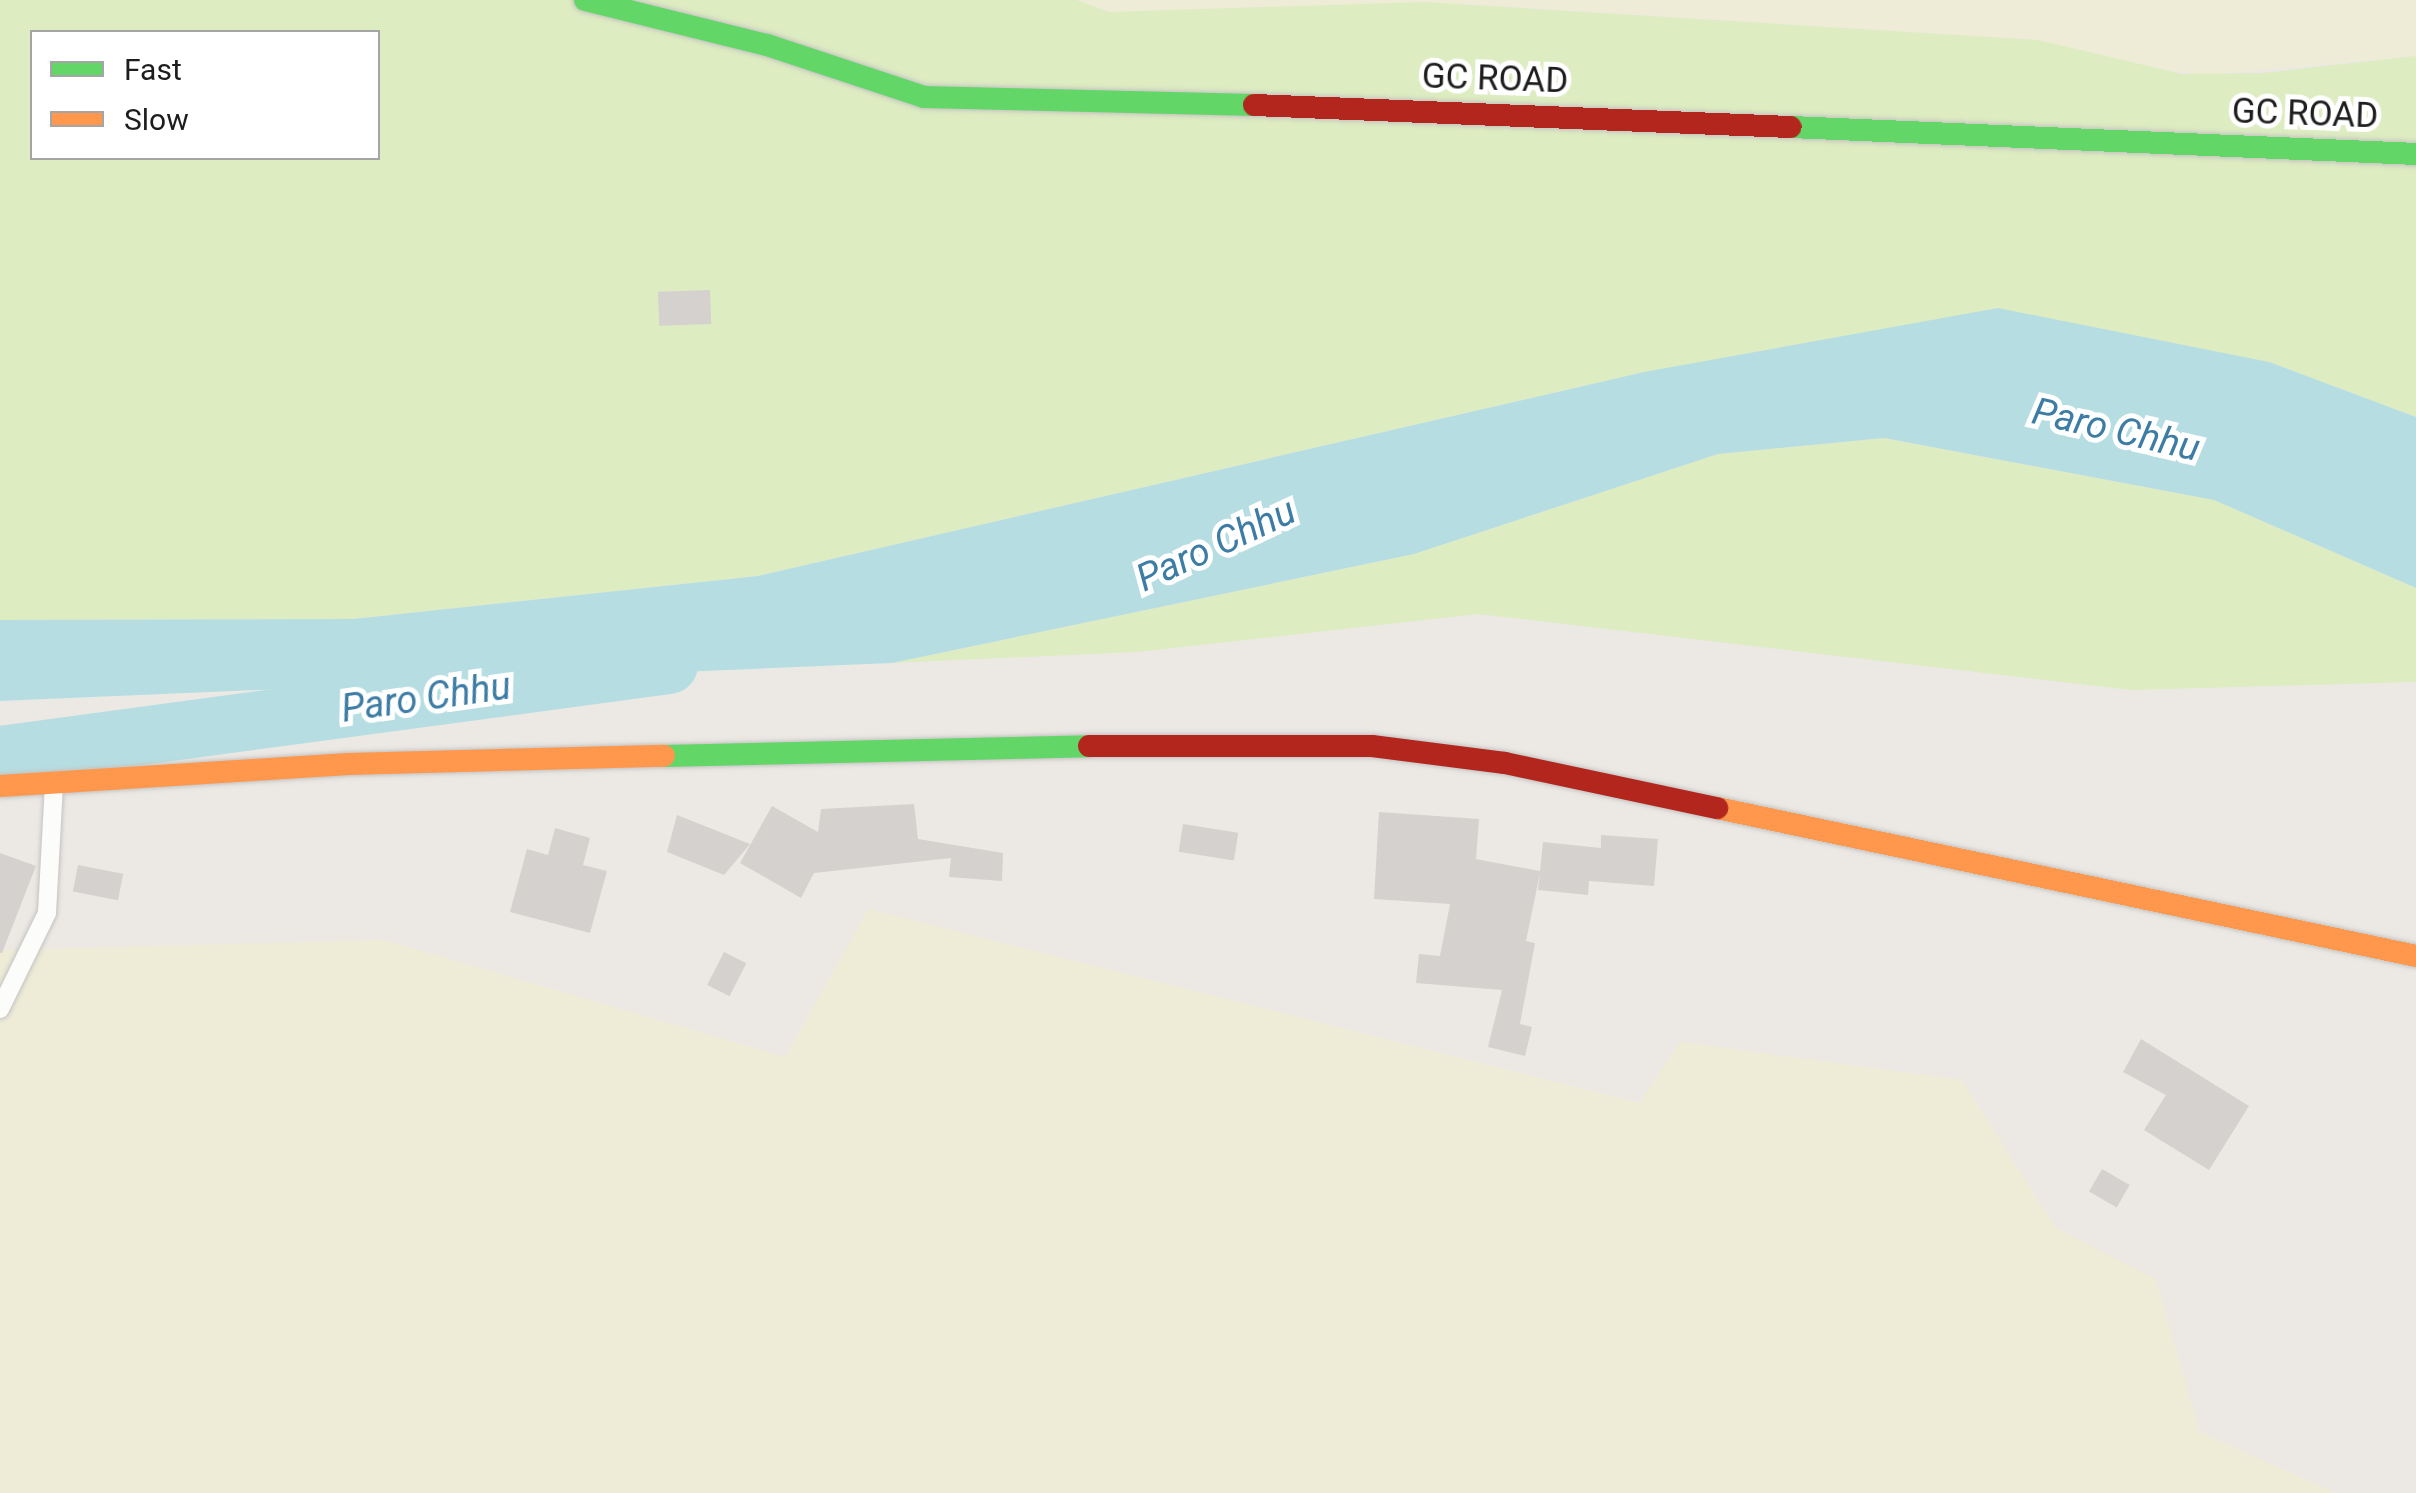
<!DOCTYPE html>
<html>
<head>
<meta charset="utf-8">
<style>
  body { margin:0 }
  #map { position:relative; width:2416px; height:1493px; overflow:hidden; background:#ece9e5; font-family:Roboto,sans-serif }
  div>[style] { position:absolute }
  .farmland>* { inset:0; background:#eeecd7 }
  .grass>* { inset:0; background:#ddecc1 }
  .water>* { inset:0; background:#b6dee2 }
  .river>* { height:58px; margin:-29px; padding:0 29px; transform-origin:29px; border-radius:29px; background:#b6dee2 }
  .building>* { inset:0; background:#d4d1ce; transform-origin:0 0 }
  .roads { filter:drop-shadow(0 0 2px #c4c3c1) drop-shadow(0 0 2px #c4c3c1) }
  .lane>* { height:18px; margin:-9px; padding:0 9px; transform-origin:9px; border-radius:9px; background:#fcfcfb }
  .fast>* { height:22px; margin:-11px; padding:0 11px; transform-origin:11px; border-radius:11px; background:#63d668 }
  .slow>* { height:22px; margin:-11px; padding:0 11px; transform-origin:11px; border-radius:11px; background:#ff974d }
  .jam>* { height:22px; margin:-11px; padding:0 11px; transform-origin:11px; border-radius:11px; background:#b3261e }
  span { translate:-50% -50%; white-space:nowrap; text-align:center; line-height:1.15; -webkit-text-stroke:10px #fff; paint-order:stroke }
  .street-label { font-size:35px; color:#1d1d1d }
  .water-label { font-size:38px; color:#3d7ca4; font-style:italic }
  .legend { position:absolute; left:30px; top:30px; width:350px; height:130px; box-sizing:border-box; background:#fff; border:2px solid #a5a5a5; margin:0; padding:12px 18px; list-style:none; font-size:30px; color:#1d1d1d }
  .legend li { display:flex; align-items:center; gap:20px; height:50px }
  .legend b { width:50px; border:2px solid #a5a5a5 }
</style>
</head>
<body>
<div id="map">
  <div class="farmland">
    <i style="clip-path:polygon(1077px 0,2416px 0,2416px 56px,2205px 75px,2148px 68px,2038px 40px,1465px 4px,1109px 12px)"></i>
    <i style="clip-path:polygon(868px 909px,1639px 1103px,1680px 1042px,1962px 1080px,2056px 1228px,2156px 1279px,2200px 1432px,2336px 1493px,0 1493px,0 950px,384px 940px,785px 1057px)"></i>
  </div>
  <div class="grass">
    <i style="clip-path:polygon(evenodd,0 0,1077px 0,1109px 12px,1424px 2px,2038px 40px,2182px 74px,2262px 73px,2416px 56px,2416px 417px,2269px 362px,1644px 372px,758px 576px,353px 619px,0 620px,0 0,32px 32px,378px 32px,378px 158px,32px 158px,32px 32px)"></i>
    <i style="clip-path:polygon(1884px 438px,2214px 500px,2416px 588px,2416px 682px,2131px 690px,1478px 614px,1137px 652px,892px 663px,1414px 554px,1718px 454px)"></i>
  </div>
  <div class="water">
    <i style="clip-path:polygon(1998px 308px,2269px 362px,2416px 417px,2416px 588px,2214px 500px,1884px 438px,1718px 454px,1414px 554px,892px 663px,0 701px,0 620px,353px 619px,758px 576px,1644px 372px)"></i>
  </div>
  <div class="river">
    <i style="left:0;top:755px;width:675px;rotate:-7.66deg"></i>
  </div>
  <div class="building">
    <i style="left:710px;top:290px;width:34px;height:52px;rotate:88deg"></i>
    <i style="clip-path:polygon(914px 804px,918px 839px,1003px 853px,1002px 881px,949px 877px,951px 858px,814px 873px,801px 898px,740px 863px,772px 806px,818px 832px,821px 809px)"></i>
    <i style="clip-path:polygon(1379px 812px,1479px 819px,1476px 859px,1540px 871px,1543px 842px,1601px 848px,1601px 835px,1658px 839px,1654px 886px,1589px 881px,1588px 895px,1538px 890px,1540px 873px,1526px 941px,1535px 943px,1520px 1024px,1532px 1027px,1525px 1056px,1488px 1047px,1502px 990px,1416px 983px,1419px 954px,1440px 956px,1450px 904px,1374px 899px)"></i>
    <i style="clip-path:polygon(677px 815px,750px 844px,724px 875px,667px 852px)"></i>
    <i style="left:1183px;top:824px;width:56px;height:28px;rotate:9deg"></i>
    <i style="clip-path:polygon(555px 828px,590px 838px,583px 865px,607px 871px,590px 933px,510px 912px,527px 849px,548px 855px)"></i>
    <i style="clip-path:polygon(0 853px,36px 866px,2px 953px,0 953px)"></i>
    <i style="left:78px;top:865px;width:46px;height:27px;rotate:11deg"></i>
    <i style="left:724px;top:952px;width:25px;height:37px;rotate:27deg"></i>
    <i style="clip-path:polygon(2141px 1039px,2249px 1106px,2209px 1170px,2144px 1130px,2166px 1095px,2123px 1072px)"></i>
    <i style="left:2102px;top:1169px;width:32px;height:26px;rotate:30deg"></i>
  </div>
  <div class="roads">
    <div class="lane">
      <i style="left:0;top:1009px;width:107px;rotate:-63.9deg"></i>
      <i style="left:47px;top:913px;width:128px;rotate:-86.9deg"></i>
    </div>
    <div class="fast">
      <i style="left:585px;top:0;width:187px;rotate:13.9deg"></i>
      <i style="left:767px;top:45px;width:165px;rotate:18.3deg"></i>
      <i style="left:924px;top:97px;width:330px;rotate:1.4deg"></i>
      <i style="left:1791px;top:127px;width:626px;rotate:2.47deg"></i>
      <i style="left:664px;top:756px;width:425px;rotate:-1.3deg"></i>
    </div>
    <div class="slow">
      <i style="left:0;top:786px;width:349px;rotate:-3.6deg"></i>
      <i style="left:348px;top:764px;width:316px;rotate:-1.5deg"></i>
      <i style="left:1717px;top:808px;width:714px;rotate:11.95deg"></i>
    </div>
    <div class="jam">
      <i style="left:1254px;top:105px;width:537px;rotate:2.35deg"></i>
      <i style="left:1089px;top:746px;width:283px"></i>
      <i style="left:1372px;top:746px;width:134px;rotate:7.3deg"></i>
      <i style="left:1505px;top:763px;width:217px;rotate:12deg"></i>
    </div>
  </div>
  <div class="street-label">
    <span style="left:1495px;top:79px;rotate:2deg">GC ROAD</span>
    <span style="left:2305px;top:114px;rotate:2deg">GC ROAD</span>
  </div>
  <div class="water-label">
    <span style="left:2116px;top:430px;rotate:13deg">Paro Chhu</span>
    <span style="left:1216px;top:545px;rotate:-25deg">Paro Chhu</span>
    <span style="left:426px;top:698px;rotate:-8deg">Paro Chhu</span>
  </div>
  <ul class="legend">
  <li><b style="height:12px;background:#63d668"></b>Fast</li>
  <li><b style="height:12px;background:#ff974d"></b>Slow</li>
  </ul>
</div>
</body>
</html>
